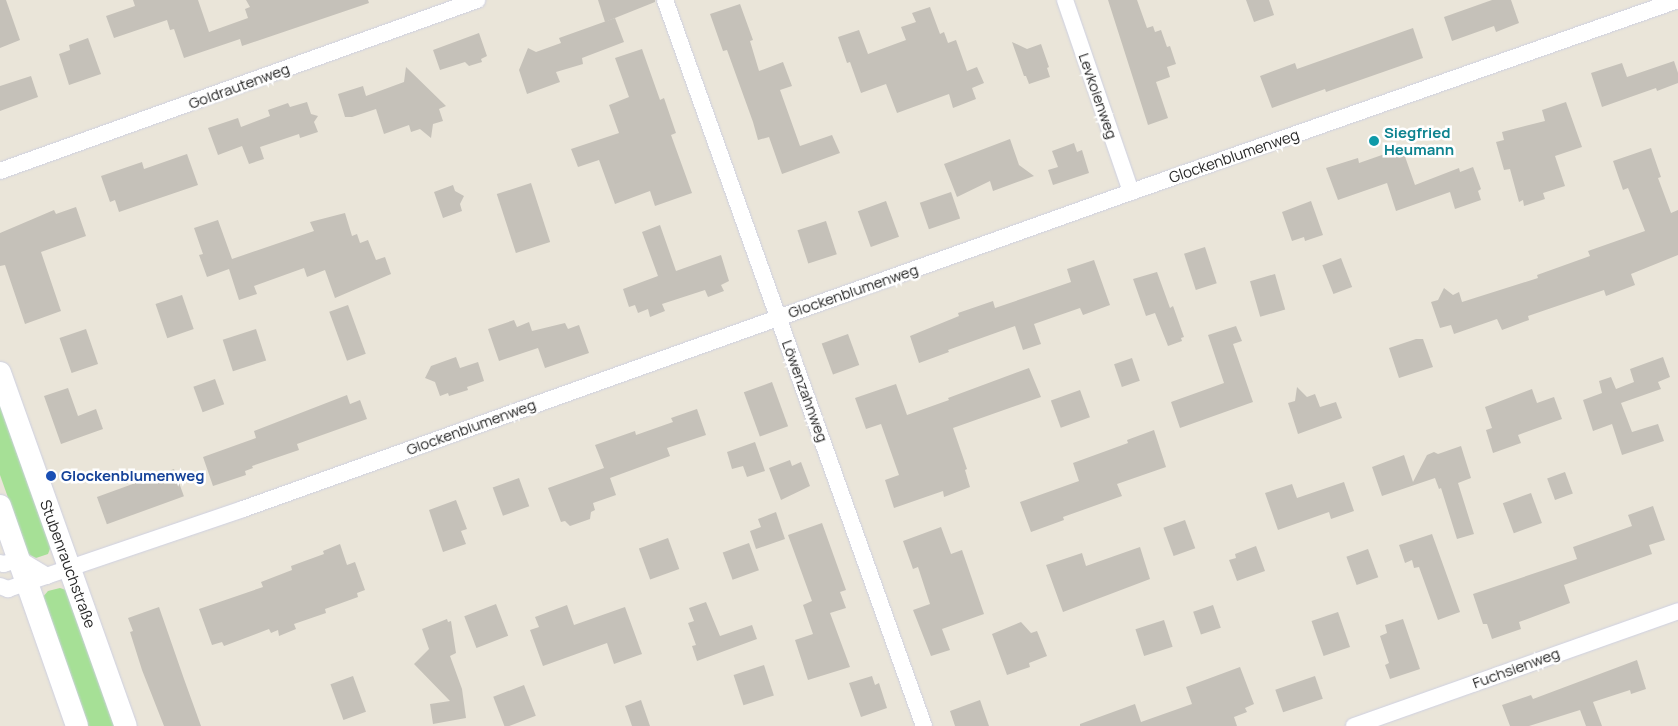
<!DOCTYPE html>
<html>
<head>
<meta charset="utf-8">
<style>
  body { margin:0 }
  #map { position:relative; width:1678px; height:726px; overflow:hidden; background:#eae5d9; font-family:Manrope,sans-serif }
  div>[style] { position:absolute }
  .green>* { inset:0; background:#a6e096 }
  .building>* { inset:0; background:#c5c1b9; transform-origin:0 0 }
  .roads { filter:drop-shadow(0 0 1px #ced0e1) drop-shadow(0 0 1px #ced0e1) }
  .street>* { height:16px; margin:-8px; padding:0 8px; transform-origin:8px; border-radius:8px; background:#fff }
  .secondary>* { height:22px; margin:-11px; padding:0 11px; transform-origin:11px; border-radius:11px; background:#fff }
  .dots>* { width:14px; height:14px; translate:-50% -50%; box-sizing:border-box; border:2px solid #fff; border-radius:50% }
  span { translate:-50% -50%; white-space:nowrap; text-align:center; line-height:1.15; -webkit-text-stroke:5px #fff; paint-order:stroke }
  .street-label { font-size:15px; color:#272727 }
  .culture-label { font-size:15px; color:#0d838f; font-weight:700 }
  .left { translate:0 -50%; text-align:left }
  .transit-label { font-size:15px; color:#164399; font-weight:700 }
</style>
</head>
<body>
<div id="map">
  <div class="green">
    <i style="clip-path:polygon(0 402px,51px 546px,48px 554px,36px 558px,28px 554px,0 475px)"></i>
    <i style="clip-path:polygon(60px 588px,66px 590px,115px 726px,87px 726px,42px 598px,48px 591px)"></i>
  </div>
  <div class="building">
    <i style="clip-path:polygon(0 0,6px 0,20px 40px,0 48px)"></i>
    <i style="clip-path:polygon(133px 0,198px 0,209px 32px,248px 18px,245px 9px,250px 7px,246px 0,368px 0,369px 3px,242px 46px,240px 39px,184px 58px,174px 29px,170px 30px,167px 20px,114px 38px,106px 16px,135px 6px)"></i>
    <i style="clip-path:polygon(598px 0,655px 0,655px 2px,605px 22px)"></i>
    <i style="clip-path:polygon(1108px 0,1137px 0,1147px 28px,1153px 26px,1155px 32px,1161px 30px,1167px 47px,1170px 46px,1176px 64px,1167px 67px,1170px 77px,1156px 82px,1168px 118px,1148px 125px)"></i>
    <i style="clip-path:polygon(1246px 0,1269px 0,1274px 15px,1254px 22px)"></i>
    <i style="clip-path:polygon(1492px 0,1511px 0,1519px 23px,1496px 32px,1494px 26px,1452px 41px,1444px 17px)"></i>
    <i style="clip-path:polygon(740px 4px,753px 40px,750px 41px,759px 71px,783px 62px,792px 86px,780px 90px,800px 146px,832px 135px,840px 153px,782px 174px,769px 137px,758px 140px,753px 122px,727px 50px,723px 51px,710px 14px)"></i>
    <i style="clip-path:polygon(930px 7px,940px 34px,944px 32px,948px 43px,956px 40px,967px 71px,977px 67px,984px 83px,972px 88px,976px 99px,953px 108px,949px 94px,897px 113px,886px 84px,861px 93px,850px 62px,847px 63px,838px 37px,859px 30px,868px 54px,906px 40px,901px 27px,916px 22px,912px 13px)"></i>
    <i style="clip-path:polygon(615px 18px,624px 42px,582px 58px,583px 64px,556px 72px,560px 82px,527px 94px,519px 70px,528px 48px,536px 52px,561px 43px,559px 38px)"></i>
    <i style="clip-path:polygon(1413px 28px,1423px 58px,1326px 92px,1325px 89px,1272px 108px,1260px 76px,1295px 63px,1297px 69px)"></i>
    <i style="clip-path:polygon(479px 33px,487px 56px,481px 59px,482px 62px,469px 66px,465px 62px,440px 70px,433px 50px)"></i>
    <i style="clip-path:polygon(88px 38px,101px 74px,69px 85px,59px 54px,70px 50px,69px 45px)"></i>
    <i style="clip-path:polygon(1012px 42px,1027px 49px,1041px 44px,1049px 67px,1047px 68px,1050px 77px,1029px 84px,1026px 76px,1024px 76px)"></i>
    <i style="clip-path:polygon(642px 49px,660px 100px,664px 98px,676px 133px,671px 135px,692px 193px,655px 206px,650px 191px,615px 204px,599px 160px,578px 167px,571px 149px,619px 133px,609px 105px,629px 97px,615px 58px)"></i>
    <i style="clip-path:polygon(1674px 61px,1678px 73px,1678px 83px,1657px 91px,1656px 88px,1602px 107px,1591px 73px,1622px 63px,1627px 77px)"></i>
    <i style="clip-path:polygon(406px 67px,446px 106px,439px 109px,443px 121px,433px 124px,431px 138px,420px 129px,411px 132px,409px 125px,384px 134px,376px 109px,352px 117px,345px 117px,338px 94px,363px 86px,366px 96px,404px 82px)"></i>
    <i style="clip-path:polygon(31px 76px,38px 97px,0 111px,0 86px)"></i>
    <i style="clip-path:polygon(307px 102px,311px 114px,318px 116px,314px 122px,318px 132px,300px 138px,299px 134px,260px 147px,264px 159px,249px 164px,242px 146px,218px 155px,208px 128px,238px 118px,241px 127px,270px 116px,268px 110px,288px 103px,290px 107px)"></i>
    <i style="clip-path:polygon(1566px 102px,1582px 147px,1555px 156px,1565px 186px,1543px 193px,1545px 199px,1524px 206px,1523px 200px,1519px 202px,1510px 169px,1504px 170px,1496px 142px,1504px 140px,1502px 132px,1545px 121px,1542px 110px)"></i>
    <i style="clip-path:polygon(1010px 139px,1019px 165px,1034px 176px,993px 191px,990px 181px,957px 197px,944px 164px)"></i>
    <i style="clip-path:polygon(1074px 143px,1077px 152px,1082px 150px,1089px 173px,1053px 185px,1048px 170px,1058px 167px,1052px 151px)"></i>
    <i style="clip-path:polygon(1402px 148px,1415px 185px,1459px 168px,1460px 172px,1473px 167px,1481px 189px,1478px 191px,1481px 200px,1455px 209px,1450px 192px,1396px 211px,1387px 183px,1338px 200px,1326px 168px,1358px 158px,1359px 163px)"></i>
    <i style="clip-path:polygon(1651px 148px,1661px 177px,1658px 178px,1671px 213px,1678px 210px,1678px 255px,1631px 274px,1635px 285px,1606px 296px,1604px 290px,1528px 316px,1529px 320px,1502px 330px,1497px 319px,1454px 334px,1451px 325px,1440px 328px,1431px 302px,1438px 300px,1444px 288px,1453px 295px,1459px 292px,1462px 302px,1538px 278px,1537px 275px,1590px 256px,1588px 251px,1645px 231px,1628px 188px,1623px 190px,1613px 161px)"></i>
    <i style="clip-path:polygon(187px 154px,198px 185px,119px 212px,115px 200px,110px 202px,101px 176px,142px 162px,144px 169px)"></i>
    <i style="left:531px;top:183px;width:62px;height:36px;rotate:72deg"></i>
    <i style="clip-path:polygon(453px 185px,455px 191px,464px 196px,460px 204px,462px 211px,443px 218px,434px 192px)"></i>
    <i style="left:951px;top:192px;width:28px;height:33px;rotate:71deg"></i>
    <i style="left:886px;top:201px;width:38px;height:30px;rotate:70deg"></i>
    <i style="clip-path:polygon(1311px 201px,1323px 235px,1305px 241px,1304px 237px,1292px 241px,1282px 212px)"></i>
    <i style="clip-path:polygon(76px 207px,86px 236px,41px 252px,61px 311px,25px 324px,5px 265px,0 266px,0 233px,54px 210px,56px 214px)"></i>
    <i style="clip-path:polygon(345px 213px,352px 236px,357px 234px,360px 243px,368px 240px,376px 260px,385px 257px,391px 274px,335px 298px,325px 270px,307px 277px,304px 268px,254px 286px,257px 294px,239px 300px,229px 269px,207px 277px,199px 255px,203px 254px,194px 228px,218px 220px,232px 259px,314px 231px,310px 222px)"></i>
    <i style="left:826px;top:221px;width:35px;height:30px;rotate:72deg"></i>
    <i style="clip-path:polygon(660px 225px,676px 271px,721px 255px,729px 281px,721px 285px,724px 291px,708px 297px,705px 290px,662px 304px,665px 311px,650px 317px,648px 309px,638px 313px,635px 305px,629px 307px,623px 289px,658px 276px,642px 232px)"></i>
    <i style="left:1205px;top:247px;width:38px;height:22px;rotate:72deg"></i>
    <i style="left:1341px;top:258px;width:31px;height:20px;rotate:69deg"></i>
    <i style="clip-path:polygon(1094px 260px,1110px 305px,1083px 315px,1080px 308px,1034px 324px,1041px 344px,1023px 350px,1015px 326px,948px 350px,949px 352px,919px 363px,910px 336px,959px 316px,958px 313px,993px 301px,995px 308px,1071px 282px,1067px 269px)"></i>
    <i style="clip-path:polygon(1157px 272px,1170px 308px,1173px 306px,1184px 337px,1181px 338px,1182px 341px,1168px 346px,1155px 313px,1146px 316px,1133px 279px)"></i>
    <i style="left:1275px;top:274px;width:37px;height:26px;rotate:74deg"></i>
    <i style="left:182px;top:295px;width:36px;height:28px;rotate:71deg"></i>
    <i style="left:348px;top:305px;width:52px;height:20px;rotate:70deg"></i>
    <i style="clip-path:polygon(514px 320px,517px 327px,529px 322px,532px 331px,565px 323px,568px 329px,579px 325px,589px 353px,545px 368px,538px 348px,499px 361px,488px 329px)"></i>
    <i style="clip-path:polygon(1236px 326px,1242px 341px,1233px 344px,1253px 402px,1180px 428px,1171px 402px,1224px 383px,1208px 335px)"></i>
    <i style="left:86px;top:329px;width:37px;height:28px;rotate:71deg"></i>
    <i style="left:256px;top:329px;width:33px;height:35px;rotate:72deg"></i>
    <i style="left:848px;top:334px;width:33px;height:28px;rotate:70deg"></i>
    <i style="clip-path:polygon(1416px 339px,1423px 339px,1433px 367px,1399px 378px,1389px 348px)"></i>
    <i style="clip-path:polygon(456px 357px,460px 368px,478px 362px,484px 381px,467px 387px,468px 390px,449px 396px,448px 393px,440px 396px,435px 382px,425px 378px,431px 366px)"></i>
    <i style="clip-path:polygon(1663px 357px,1670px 377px,1658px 382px,1661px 389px,1621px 403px,1632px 432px,1658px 424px,1664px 441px,1622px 455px,1612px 424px,1593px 431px,1583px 400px,1602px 393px,1599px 381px,1611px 377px,1616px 389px,1634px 382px,1630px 369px)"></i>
    <i style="left:1132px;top:358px;width:24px;height:19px;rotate:71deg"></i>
    <i style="clip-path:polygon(1029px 368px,1041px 397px,953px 428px,967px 469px,965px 470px,970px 487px,944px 497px,943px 491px,894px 508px,885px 480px,899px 475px,881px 424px,866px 429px,855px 398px,896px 384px,907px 415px,949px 400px,948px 398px)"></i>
    <i style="left:215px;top:379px;width:27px;height:23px;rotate:70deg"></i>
    <i style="left:772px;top:382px;width:47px;height:30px;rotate:70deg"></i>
    <i style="clip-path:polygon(1297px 387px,1307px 397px,1315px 394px,1320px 407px,1336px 402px,1342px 418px,1298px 434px,1288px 403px,1295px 401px)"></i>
    <i style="clip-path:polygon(68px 388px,78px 416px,96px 409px,103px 429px,61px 444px,44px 396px)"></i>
    <i style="clip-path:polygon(1532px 389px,1537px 403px,1554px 397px,1562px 419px,1518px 435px,1521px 443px,1493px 453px,1486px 430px,1492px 428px,1485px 407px)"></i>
    <i style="left:1080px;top:390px;width:29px;height:31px;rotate:70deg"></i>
    <i style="clip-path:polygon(347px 395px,350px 404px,360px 400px,367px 419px,297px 444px,299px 450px,252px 466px,253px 468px,245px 471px,246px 475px,213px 486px,203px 457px,256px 438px,254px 431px)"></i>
    <i style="clip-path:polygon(697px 409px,706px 435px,667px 448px,670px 456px,610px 478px,616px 495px,593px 503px,595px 510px,591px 512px,590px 519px,570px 526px,565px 521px,561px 522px,548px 488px,604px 468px,595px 445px,635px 431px,636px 435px,673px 422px,671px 418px)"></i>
    <i style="clip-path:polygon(1154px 430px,1166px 467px,1117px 484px,1122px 496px,1063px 517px,1064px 520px,1031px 532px,1020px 502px,1079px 481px,1073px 463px,1128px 443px,1127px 440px)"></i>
    <i style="clip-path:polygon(755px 442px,765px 471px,747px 477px,743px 466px,732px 469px,727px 452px)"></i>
    <i style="clip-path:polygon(1461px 446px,1471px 478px,1458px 483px,1474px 534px,1457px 539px,1441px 488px,1439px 489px,1435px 478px,1382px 496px,1372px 467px,1404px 455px,1413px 482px,1427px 455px,1434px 452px,1438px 454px)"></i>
    <i style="clip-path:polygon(790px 460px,792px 466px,801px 462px,810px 486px,781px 500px,769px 468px)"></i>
    <i style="left:174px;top:469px;width:29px;height:82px;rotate:70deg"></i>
    <i style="left:1565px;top:472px;width:23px;height:19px;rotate:70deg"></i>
    <i style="left:519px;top:478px;width:30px;height:28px;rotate:70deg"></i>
    <i style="clip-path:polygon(1344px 482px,1354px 511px,1331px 519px,1329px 512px,1278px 530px,1265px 493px,1292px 484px,1297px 498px)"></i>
    <i style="left:1531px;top:493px;width:32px;height:30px;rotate:70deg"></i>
    <i style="clip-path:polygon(456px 500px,467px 529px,461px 531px,466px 544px,443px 552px,429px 510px)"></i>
    <i style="clip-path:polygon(1653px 506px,1665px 540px,1649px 545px,1652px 554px,1564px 585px,1570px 603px,1519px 622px,1521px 629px,1492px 639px,1487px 624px,1483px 624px,1473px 594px,1577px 559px,1573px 547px,1632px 526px,1628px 515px)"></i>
    <i style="clip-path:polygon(776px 512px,785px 539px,756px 549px,750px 531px,761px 527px,758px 519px)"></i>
    <i style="left:1185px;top:520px;width:30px;height:23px;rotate:70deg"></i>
    <i style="clip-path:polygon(822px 523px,846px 590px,840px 592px,846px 608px,830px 613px,850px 667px,808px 680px,795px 640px,813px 634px,803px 605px,812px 601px,788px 535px)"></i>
    <i style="clip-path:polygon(941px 527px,951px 554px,962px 550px,984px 614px,942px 629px,950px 650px,931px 656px,913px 610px,930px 604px,918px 567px,913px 569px,903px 541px)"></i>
    <i style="clip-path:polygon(1432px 534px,1460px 612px,1438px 620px,1419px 567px,1414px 568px,1412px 560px,1405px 563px,1399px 545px)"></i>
    <i style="left:668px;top:538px;width:33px;height:31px;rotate:70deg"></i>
    <i style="left:749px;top:543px;width:29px;height:28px;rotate:70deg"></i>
    <i style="clip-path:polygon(340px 544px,347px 565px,355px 562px,365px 590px,357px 593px,358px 597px,325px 609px,326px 613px,294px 624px,296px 629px,279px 636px,278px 630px,271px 633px,269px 629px,224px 646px,222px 642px,212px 645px,199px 609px,263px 587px,261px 582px,292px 570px,291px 566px,324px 554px,323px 551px)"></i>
    <i style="clip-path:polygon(1256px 546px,1265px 571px,1237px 581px,1229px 560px,1236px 558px,1235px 554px)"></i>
    <i style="clip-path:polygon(1140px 547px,1150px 579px,1063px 612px,1046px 565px,1082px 553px,1086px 566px)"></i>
    <i style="left:1368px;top:549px;width:30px;height:23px;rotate:70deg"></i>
    <i style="clip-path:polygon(706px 602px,720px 636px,752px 625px,757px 639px,697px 661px,692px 646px,696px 645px,688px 623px,694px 621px,689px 608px)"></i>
    <i style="left:496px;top:604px;width:34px;height:34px;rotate:69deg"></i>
    <i style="clip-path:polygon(567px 605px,574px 625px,625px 607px,642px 654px,614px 664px,607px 643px,543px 666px,530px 630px,539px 627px,535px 617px)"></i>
    <i style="left:1213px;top:605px;width:24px;height:21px;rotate:71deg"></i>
    <i style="clip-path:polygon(159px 607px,184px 679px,201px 726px,164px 726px,142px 670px,130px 632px,133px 631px,128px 618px)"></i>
    <i style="left:1338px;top:612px;width:37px;height:28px;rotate:71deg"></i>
    <i style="clip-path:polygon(447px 619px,448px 622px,451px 621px,456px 653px,450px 656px,462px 689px,466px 718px,433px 724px,430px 704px,450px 701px,414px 664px,429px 649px,422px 629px)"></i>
    <i style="clip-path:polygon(1403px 619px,1420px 669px,1390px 679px,1385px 665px,1389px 663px,1380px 636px,1387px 633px,1385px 625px)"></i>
    <i style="left:1164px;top:620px;width:28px;height:30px;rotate:72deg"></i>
    <i style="clip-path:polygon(1021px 622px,1031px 633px,1037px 631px,1047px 656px,1029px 663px,1030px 667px,1007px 675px,992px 634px)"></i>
    <i style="clip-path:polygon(1637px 660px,1646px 689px,1631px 694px,1630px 690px,1593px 702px,1602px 726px,1586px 726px,1580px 710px,1529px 726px,1510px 726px,1502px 705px,1531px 695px,1533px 699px)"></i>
    <i style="left:764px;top:665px;width:32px;height:32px;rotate:72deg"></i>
    <i style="clip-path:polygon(1240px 667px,1254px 704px,1245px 708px,1247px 712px,1234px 717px,1237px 726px,1080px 726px,1080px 724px,1135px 704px,1141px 722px,1192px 704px,1186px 687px)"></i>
    <i style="left:353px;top:676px;width:38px;height:24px;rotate:70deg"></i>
    <i style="clip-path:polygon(872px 676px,875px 685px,879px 683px,887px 708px,861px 717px,849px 683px)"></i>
    <i style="left:1315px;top:676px;width:24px;height:42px;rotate:71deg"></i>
    <i style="left:524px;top:685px;width:33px;height:33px;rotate:69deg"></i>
    <i style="clip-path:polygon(641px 700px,650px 726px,632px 726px,625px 706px)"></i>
    <i style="clip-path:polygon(980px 700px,989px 726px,955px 726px,950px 711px)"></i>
  </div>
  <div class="roads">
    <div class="street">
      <i style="left:665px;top:0;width:771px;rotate:70.37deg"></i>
      <i style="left:1065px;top:0;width:203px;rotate:71deg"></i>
      <i style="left:0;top:171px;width:507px;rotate:-19.72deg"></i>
      <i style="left:0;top:563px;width:4px;rotate:14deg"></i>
      <i style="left:4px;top:564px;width:16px;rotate:-18deg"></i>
      <i style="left:19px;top:559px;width:33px;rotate:31deg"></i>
      <i style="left:0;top:586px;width:9px;rotate:21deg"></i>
      <i style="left:8px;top:589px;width:248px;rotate:-18.8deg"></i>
      <i style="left:243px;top:509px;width:943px;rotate:-19.65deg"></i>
      <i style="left:1131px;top:192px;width:580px;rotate:-19.34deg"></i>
      <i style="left:1354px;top:726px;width:344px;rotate:-19.5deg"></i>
    </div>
    <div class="secondary">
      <i style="left:0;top:373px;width:375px;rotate:70.4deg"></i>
      <i style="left:0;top:506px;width:233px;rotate:70.7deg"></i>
    </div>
  </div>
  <div class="dots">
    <i style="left:1374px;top:141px;background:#0f9aa8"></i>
    <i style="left:51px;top:476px;background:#1a4fb4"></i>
  </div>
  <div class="street-label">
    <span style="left:239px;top:86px;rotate:-20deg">Goldrautenweg</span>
    <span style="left:1098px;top:96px;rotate:71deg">Levkoienweg</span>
    <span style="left:1234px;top:156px;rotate:-19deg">Glockenblumenweg</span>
    <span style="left:853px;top:291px;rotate:-19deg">Glockenblumenweg</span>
    <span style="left:805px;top:391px;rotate:70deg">Löwenzahnweg</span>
    <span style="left:471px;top:427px;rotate:-20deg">Glockenblumenweg</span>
    <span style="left:68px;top:564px;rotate:70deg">Stubenrauchstraße</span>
    <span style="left:1516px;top:668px;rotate:-20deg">Fuchsienweg</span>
  </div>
  <div class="culture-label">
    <span class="left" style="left:1384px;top:141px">Siegfried<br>Heumann</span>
  </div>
  <div class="transit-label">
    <span class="left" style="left:61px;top:476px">Glockenblumenweg</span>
  </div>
</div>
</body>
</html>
